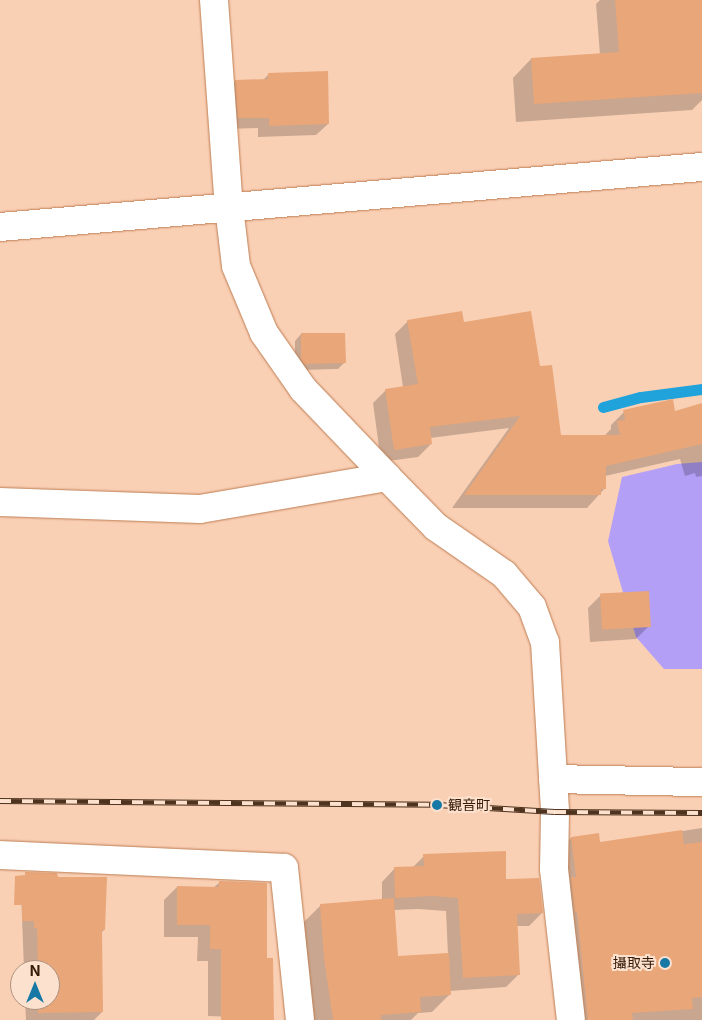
<!DOCTYPE html>
<html>
<head>
<meta charset="utf-8">
<style>
  body { margin:0 }
  #map { position:relative; width:702px; height:1020px; overflow:hidden; background:#fad0b5; font-family:Inter,"Noto Sans JP",sans-serif }
  div>[style] { position:absolute }
  .green>* { inset:0; background:#b49ff7 }
  .shadow>* { inset:0; background:#0003 }
  .stream>* { height:11px; margin:-5.5px; padding:0 5.5px; transform-origin:5.5px; border-radius:5.5px; background:#20a2db }
  .building>* { inset:0; background:#e9a679; transform-origin:0 0 }
  .roads { filter:drop-shadow(0 0 1px #bd7d52) drop-shadow(0 0 1px #bd7d52) }
  .minor>* { height:28px; margin:-14px; padding:0 14px; transform-origin:14px; border-radius:14px; background:#fff }
  .rail>* { height:5.5px; margin-top:-2.75px; transform-origin:0; background:repeating-linear-gradient(90deg,#fde1cf 0 11px,#4e331f 0 22px); box-sizing:border-box; border-block:1px solid #4e331f }
  .dots>* { width:14px; height:14px; translate:-50% -50%; box-sizing:border-box; border:2px solid #fde1cf; border-radius:50% }
  span { translate:-50% -50%; white-space:nowrap; text-align:center; line-height:1.15; -webkit-text-stroke:4px #fde1cf; paint-order:stroke }
  .poi-label { font-size:14px; color:#351c09 }
  .left { translate:0 -50%; text-align:left }
  .right { translate:-100% -50%; text-align:right }
  .north { position:absolute; left:10px; top:960px; width:50px; height:50px; box-sizing:border-box; background:#fde1cf; border:1px solid #ad9280; border-radius:50%; rotate:0deg; font-size:14px; font-weight:700; line-height:20px; text-align:center; color:#351c09 }
  .north::after { content:''; display:block; margin:auto; width:18px; height:22px; background:#1679a5; clip-path:polygon(50% 0,100% 100%,50% 72%,0 100%) }
</style>
</head>
<body>
<div id="map">
  <div class="green">
    <i style="clip-path:polygon(702px 462px,702px 669px,664px 669px,636px 637px,608px 541px,622px 477px,677px 464px)"></i>
  </div>
  <div class="shadow">
    <i style="clip-path:polygon(600px 0,702px 0,702px 100px,692px 110px,516px 122px,513px 78px,531px 59px,600px 55px,596px 4px)"></i>
    <i style="clip-path:polygon(268px 75px,328px 124px,316px 135px,258px 137px,258px 128px,227px 129px,224px 93px,236px 81px,263px 80px)"></i>
    <i style="clip-path:polygon(408px 321px,463px 323px,539px 368px,560px 436px,604px 436px,611px 429px,611px 425px,624px 412px,674px 412px,702px 405px,702px 476px,696px 477px,695px 473px,685px 476px,680px 459px,605px 476px,605px 488px,587px 508px,452px 508px,509px 428px,430px 438px,431px 444px,418px 457px,381px 462px,373px 403px,386px 390px,403px 387px,395px 334px)"></i>
    <i style="clip-path:polygon(301px 334px,344px 363px,338px 369px,298px 370px,295px 366px,295px 341px)"></i>
    <i style="clip-path:polygon(601px 595px,649px 626px,636px 639px,590px 642px,588px 608px)"></i>
    <i style="clip-path:polygon(702px 828px,702px 1020px,570px 1020px,554px 855px,571px 838px,599px 844px)"></i>
    <i style="clip-path:polygon(evenodd,424px 856px,505px 881px,542px 913px,529px 926px,516px 926px,519px 974px,506px 987px,449px 991px,449px 995px,432px 1012px,418px 1013px,411px 1020px,314px 1020px,308px 976px,304px 922px,321px 905px,382px 900px,382px 882px,395px 868px,412px 868px,424px 856px,418px 909px,446px 911px,448px 955px,397px 958px,393px 910px,418px 909px)"></i>
    <i style="clip-path:polygon(220px 882px,260px 1018px,208px 1016px,208px 961px,197px 961px,198px 937px,164px 937px,164px 900px,177px 887px,213px 888px)"></i>
    <i style="clip-path:polygon(21px 891px,104px 930px,101px 933px,102px 1012px,94px 1020px,26px 1020px,25px 1000px,50px 1000px,50px 970px,24px 970px)"></i>
  </div>
  <div class="stream">
    <i style="left:603px;top:407px;width:39px;rotate:-15deg"></i>
    <i style="left:641px;top:397px;width:62px;rotate:-7.5deg"></i>
  </div>
  <div class="building">
    <i style="clip-path:polygon(615px 0,702px 0,702px 93px,534px 104px,531px 58px,619px 52px)"></i>
    <i style="clip-path:polygon(328px 71px,329px 124px,269px 126px,269px 118px,238px 118px,235px 80px,268px 79px,268px 73px)"></i>
    <i style="clip-path:polygon(462px 311px,464px 322px,531px 311px,540px 366px,552px 365px,561px 435px,620px 435px,617px 421px,625px 420px,623px 410px,673px 399px,675px 411px,702px 403px,702px 444px,606px 466px,606px 489px,601px 489px,601px 495px,464px 495px,520px 416px,430px 427px,432px 444px,394px 450px,385px 389px,418px 384px,407px 320px)"></i>
    <i style="clip-path:polygon(301px 333px,345px 333px,346px 363px,304px 364px,301px 359px)"></i>
    <i style="left:649px;top:591px;width:36px;height:49px;rotate:87deg"></i>
    <i style="clip-path:polygon(682px 830px,684px 844px,702px 842px,702px 997px,692px 998px,693px 1009px,632px 1013px,633px 1020px,588px 1020px,577px 912px,575px 912px,571px 877px,576px 877px,571px 837px,599px 833px,600px 842px)"></i>
    <i style="clip-path:polygon(506px 851px,506px 879px,539px 878px,543px 913px,517px 914px,520px 975px,463px 978px,458px 898px,432px 896px,395px 898px,394px 867px,424px 866px,423px 854px)"></i>
    <i style="clip-path:polygon(25px 872px,57px 873px,58px 877px,107px 877px,105px 930px,102px 930px,103px 1012px,38px 1013px,38px 1000px,50px 1000px,50px 970px,38px 970px,37px 928px,34px 928px,34px 921px,22px 921px,22px 905px,14px 905px,15px 876px,25px 875px)"></i>
    <i style="clip-path:polygon(219px 881px,267px 883px,267px 958px,273px 958px,274px 1020px,221px 1020px,221px 949px,210px 949px,210px 925px,177px 925px,177px 886px,219px 887px)"></i>
    <i style="clip-path:polygon(394px 898px,398px 956px,449px 953px,451px 995px,420px 997px,421px 1012px,381px 1015px,381px 1020px,333px 1020px,324px 958px,320px 904px)"></i>
  </div>
  <div class="roads">
    <div class="minor">
      <i style="left:214px;top:0;width:208px;rotate:85.9deg"></i>
      <i style="left:229px;top:207px;width:59px;rotate:83.2deg"></i>
      <i style="left:236px;top:266px;width:73px;rotate:67.3deg"></i>
      <i style="left:264px;top:333px;width:68px;rotate:55.1deg"></i>
      <i style="left:303px;top:389px;width:122px;rotate:46.3deg"></i>
      <i style="left:387px;top:477px;width:70px;rotate:45.6deg"></i>
      <i style="left:436px;top:527px;width:83px;rotate:34.7deg"></i>
      <i style="left:504px;top:574px;width:43px;rotate:49.7deg"></i>
      <i style="left:532px;top:607px;width:37px;rotate:70deg"></i>
      <i style="left:545px;top:642px;width:170px;rotate:86.6deg"></i>
      <i style="left:555px;top:812px;width:57px;rotate:91deg"></i>
      <i style="left:554px;top:869px;width:152px;rotate:83.6deg"></i>
      <i style="left:0;top:227px;width:705px;rotate:-4.89deg"></i>
      <i style="left:0;top:502px;width:200px;rotate:2deg"></i>
      <i style="left:200px;top:509px;width:190px;rotate:-9.7deg"></i>
      <i style="left:553px;top:779px;width:149px;rotate:1.2deg"></i>
      <i style="left:0;top:855px;width:284px;rotate:2.6deg"></i>
      <i style="left:284px;top:868px;width:153px;rotate:84deg"></i>
    </div>
  </div>
  <div class="rail">
    <i style="left:0;top:801px;width:437px;rotate:0.5deg"></i>
    <i style="left:437px;top:805px;width:118px;rotate:3.4deg"></i>
    <i style="left:555px;top:812px;width:147px;rotate:0.4deg"></i>
  </div>
  <div class="dots">
    <i style="left:437px;top:805px;background:#1679a5"></i>
    <i style="left:665px;top:963px;background:#1679a5"></i>
  </div>
  <div class="poi-label">
    <span class="left" style="left:448px;top:805px">観音町</span>
    <span class="right" style="left:655px;top:963px">攝取寺</span>
  </div>
  <div class="north">N</div>
</div>
</body>
</html>
